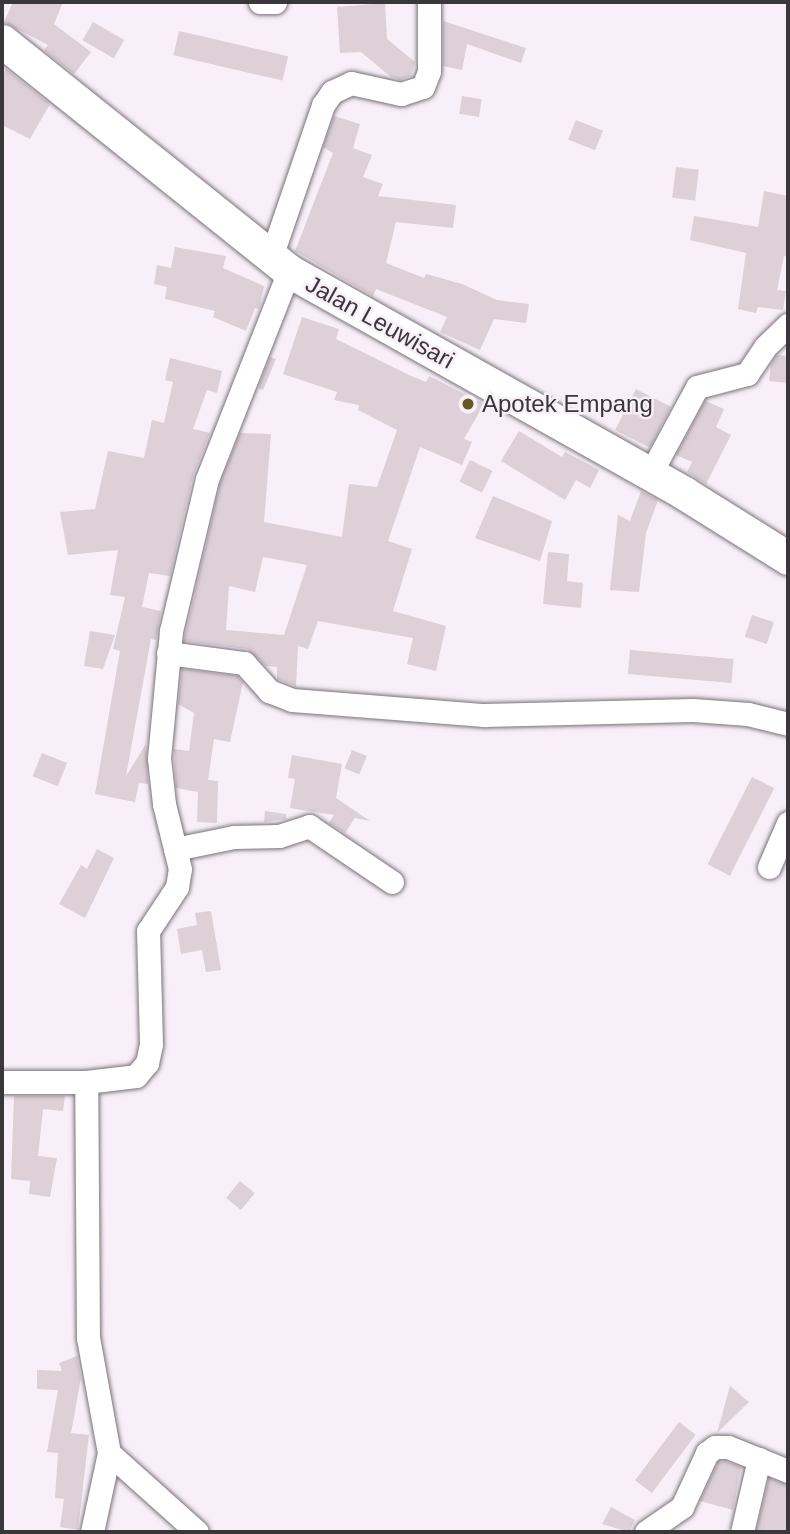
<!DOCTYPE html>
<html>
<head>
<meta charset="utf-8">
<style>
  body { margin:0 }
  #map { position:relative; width:790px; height:1534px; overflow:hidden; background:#f8eff9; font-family:Helvetica,sans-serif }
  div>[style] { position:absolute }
  .building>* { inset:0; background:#ddd0d6; transform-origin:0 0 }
  .roads { filter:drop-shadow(0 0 2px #7a727b) drop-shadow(0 0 2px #7a727b) }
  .street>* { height:23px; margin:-11.5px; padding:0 11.5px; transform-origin:11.5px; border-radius:11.5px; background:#fff }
  .secondary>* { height:33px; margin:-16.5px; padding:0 16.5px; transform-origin:16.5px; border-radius:16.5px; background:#fff }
  .dots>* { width:19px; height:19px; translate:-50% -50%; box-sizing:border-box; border:4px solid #f8eff9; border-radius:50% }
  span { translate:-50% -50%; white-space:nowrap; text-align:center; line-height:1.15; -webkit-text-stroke:5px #f8eff9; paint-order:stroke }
  .street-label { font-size:24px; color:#3a373b }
  .poi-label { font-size:24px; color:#3a373b }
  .left { translate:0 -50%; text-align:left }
  .frame { position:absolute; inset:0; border:4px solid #3a373b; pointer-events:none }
</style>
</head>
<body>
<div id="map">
  <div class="building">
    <i style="clip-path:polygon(13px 2px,63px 2px,54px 24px,91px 52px,74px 74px,44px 50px,48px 45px,4px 22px)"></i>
    <i style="clip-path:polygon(385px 3px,387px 39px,415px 62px,411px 76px,400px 80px,391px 77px,361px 52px,340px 53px,337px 7px)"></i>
    <i style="clip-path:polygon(443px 21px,526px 48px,521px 63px,467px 44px,462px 70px,443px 66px)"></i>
    <i style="left:93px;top:22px;width:36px;height:21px;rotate:30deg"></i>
    <i style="left:179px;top:31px;width:112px;height:25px;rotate:13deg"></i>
    <i style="clip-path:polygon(6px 69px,50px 104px,30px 139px,2px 125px,2px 76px)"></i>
    <i style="left:462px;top:96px;width:20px;height:18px;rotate:9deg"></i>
    <i style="clip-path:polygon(334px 116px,360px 124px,353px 148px,372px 155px,363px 177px,383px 184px,378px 196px,456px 205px,453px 228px,396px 222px,386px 263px,424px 278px,426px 274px,462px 284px,497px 300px,529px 304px,526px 323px,494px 319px,480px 350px,440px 332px,447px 317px,376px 289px,373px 296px,295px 251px,333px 153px,323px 147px)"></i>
    <i style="left:576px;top:120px;width:29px;height:21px;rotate:22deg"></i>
    <i style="left:676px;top:167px;width:23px;height:31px;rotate:7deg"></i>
    <i style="clip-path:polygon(764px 191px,788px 196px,788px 257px,784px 256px,777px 290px,786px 291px,783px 310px,758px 307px,756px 313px,738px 309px,746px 253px,690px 240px,694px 216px,758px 227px)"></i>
    <i style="clip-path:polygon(175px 247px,226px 256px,223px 268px,264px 286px,259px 309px,255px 308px,246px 331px,213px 317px,215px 311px,165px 299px,167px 287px,154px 284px,157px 265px,171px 268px)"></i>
    <i style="clip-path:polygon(evenodd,302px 317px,339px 329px,336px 339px,409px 375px,426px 382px,429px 376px,484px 404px,464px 439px,472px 442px,462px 465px,420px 447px,388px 541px,412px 549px,393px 611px,446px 626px,436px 671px,407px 664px,413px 638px,318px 621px,308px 649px,298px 646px,296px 686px,277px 679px,277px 667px,266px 666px,247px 649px,184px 641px,220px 483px,240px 433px,271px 434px,264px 522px,342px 537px,349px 484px,377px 487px,397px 430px,358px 410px,359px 405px,334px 400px,337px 392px,283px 374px,302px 317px,263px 557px,307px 565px,284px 635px,226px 630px,229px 586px,255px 592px,263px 557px)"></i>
    <i style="clip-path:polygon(777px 355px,788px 356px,788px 383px,769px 381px,771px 364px)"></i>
    <i style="clip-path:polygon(270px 357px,276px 359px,263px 390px,258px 388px)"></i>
    <i style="clip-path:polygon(170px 358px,222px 371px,217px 393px,207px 390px,193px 429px,210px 433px,193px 476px,170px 576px,149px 573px,142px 607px,161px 611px,156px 640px,151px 639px,126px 776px,146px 744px,148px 784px,139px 783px,135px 802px,95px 794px,120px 651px,113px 649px,125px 597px,110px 595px,118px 550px,68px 555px,60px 512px,95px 509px,108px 451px,144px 458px,152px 420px,164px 423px,173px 382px,165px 380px)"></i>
    <i style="left:636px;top:389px;width:39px;height:46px;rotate:27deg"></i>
    <i style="clip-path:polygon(705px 401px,724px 409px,716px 427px,731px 435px,706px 484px,687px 472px,692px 462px,676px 455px)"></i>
    <i style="clip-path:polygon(519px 431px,562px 457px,565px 452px,599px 470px,590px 488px,576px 480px,565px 500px,501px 461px)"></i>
    <i style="left:470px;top:460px;width:25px;height:24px;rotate:26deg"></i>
    <i style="clip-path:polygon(641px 491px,658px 500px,646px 533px,639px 592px,610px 590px,618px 515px,630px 521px)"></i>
    <i style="clip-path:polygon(493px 496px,552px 521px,540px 561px,475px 538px)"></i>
    <i style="clip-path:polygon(548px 552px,569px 554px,567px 581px,583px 583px,581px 608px,543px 604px)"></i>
    <i style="left:752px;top:615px;width:23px;height:23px;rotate:18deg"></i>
    <i style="clip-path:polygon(90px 631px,115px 635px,103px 669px,84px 666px)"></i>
    <i style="left:630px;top:650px;width:104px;height:24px;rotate:5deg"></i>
    <i style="clip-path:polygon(182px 669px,237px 676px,243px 682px,230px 742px,214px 739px,208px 780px,218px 781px,217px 823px,197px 822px,198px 792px,176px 788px,174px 749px,189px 751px,194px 713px,178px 704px)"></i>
    <i style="left:352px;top:750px;width:16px;height:20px;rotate:22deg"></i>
    <i style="left:42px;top:753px;width:27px;height:25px;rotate:22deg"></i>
    <i style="clip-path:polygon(292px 755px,342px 764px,336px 798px,370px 821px,355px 818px,345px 833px,329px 823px,334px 815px,290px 808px,295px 779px,288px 778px)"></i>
    <i style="left:752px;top:777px;width:25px;height:98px;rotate:27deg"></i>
    <i style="clip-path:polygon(265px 811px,286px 814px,286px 819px,264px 822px)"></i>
    <i style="clip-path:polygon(97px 849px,114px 858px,85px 918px,59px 904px,81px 865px,87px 869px)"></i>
    <i style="clip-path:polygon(211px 911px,221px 970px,206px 972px,202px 950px,181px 954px,177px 929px,197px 925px,195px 913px)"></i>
    <i style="clip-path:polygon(14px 1096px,65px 1096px,63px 1111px,43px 1109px,38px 1156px,57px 1158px,50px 1197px,29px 1194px,30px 1181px,11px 1179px)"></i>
    <i style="left:240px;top:1181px;width:19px;height:22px;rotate:39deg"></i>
    <i style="clip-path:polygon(77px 1356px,81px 1378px,71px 1433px,89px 1435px,78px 1530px,60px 1527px,64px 1499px,55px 1498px,58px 1453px,47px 1452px,58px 1390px,37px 1389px,37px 1370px,62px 1371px,59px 1363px)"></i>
    <i style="clip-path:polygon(730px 1386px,749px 1402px,717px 1433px)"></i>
    <i style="left:679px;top:1422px;width:21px;height:73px;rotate:37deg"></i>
    <i style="clip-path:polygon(725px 1461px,741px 1467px,733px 1510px,700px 1501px,718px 1462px)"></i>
    <i style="clip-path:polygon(769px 1478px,788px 1485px,788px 1532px,756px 1532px)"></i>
    <i style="clip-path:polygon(611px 1507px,635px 1520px,629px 1532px,602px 1524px)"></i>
  </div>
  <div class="roads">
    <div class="street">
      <i style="left:260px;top:2px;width:15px"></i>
      <i style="left:271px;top:257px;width:161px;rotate:-71.1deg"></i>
      <i style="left:323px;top:105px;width:16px;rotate:-55deg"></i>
      <i style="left:332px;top:92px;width:21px;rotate:-25deg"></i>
      <i style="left:351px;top:83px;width:51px;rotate:12.4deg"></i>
      <i style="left:401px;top:94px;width:23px;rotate:-18deg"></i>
      <i style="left:423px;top:87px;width:17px;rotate:-69deg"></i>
      <i style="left:429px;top:71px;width:69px;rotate:-90deg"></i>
      <i style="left:650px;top:474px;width:99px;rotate:-61.6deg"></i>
      <i style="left:697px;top:387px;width:52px;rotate:-14.6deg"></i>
      <i style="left:747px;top:374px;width:32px;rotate:-56deg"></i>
      <i style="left:765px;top:347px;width:32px;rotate:-44deg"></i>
      <i style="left:168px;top:653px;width:77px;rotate:7.5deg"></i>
      <i style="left:244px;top:663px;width:38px;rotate:48deg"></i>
      <i style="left:269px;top:691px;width:25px;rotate:21deg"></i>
      <i style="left:292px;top:700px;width:193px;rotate:4.5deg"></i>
      <i style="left:484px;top:715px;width:209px;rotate:-1.4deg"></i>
      <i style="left:693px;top:710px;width:55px;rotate:4.2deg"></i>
      <i style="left:748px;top:714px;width:41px;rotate:14deg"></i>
      <i style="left:175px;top:849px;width:60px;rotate:-11.5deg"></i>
      <i style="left:234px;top:837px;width:45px;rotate:-1.3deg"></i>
      <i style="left:279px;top:836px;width:32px;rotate:-18deg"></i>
      <i style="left:309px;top:826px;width:100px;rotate:34deg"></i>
      <i style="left:769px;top:867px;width:48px;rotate:-66.6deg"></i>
      <i style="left:2px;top:1082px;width:84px"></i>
      <i style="left:109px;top:1453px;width:118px;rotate:41.9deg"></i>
      <i style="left:92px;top:1532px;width:81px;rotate:-77.9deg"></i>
      <i style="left:109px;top:1453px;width:117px;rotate:-100.3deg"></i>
      <i style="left:88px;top:1338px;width:256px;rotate:-90.4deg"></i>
      <i style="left:86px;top:1082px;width:50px;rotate:-6.8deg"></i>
      <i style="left:136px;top:1076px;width:17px;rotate:-50deg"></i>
      <i style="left:147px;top:1063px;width:19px;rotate:-78deg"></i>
      <i style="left:151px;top:1044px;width:113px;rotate:-91.5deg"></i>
      <i style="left:148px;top:931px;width:53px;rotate:-56.6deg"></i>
      <i style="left:177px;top:887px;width:18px;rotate:-81deg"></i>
      <i style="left:180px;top:869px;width:67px;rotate:-103.8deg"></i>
      <i style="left:164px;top:804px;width:46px;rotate:-96.2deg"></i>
      <i style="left:159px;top:758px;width:128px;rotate:-84.6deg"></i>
      <i style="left:171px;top:631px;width:156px;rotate:-76.7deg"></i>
      <i style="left:207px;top:479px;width:224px;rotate:-68.5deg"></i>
      <i style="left:646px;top:1532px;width:44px;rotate:-34.8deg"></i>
      <i style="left:682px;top:1507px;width:60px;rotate:-65.2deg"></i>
      <i style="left:707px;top:1453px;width:10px;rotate:-37deg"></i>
      <i style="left:715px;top:1447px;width:13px"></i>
      <i style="left:728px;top:1447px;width:65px;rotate:21.8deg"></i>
      <i style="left:742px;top:1532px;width:75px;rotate:-76.9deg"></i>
    </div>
    <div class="secondary">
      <i style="left:2px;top:41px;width:368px;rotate:38.7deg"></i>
      <i style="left:289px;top:271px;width:453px;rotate:29.3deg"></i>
      <i style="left:684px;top:493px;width:123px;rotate:32deg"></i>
    </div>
  </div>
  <div class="dots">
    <i style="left:468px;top:404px;background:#655825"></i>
  </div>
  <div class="street-label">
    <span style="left:380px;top:322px;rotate:29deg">Jalan Leuwisari</span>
  </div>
  <div class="poi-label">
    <span class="left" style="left:482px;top:404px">Apotek Empang</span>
  </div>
  <div class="frame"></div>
</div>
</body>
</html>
